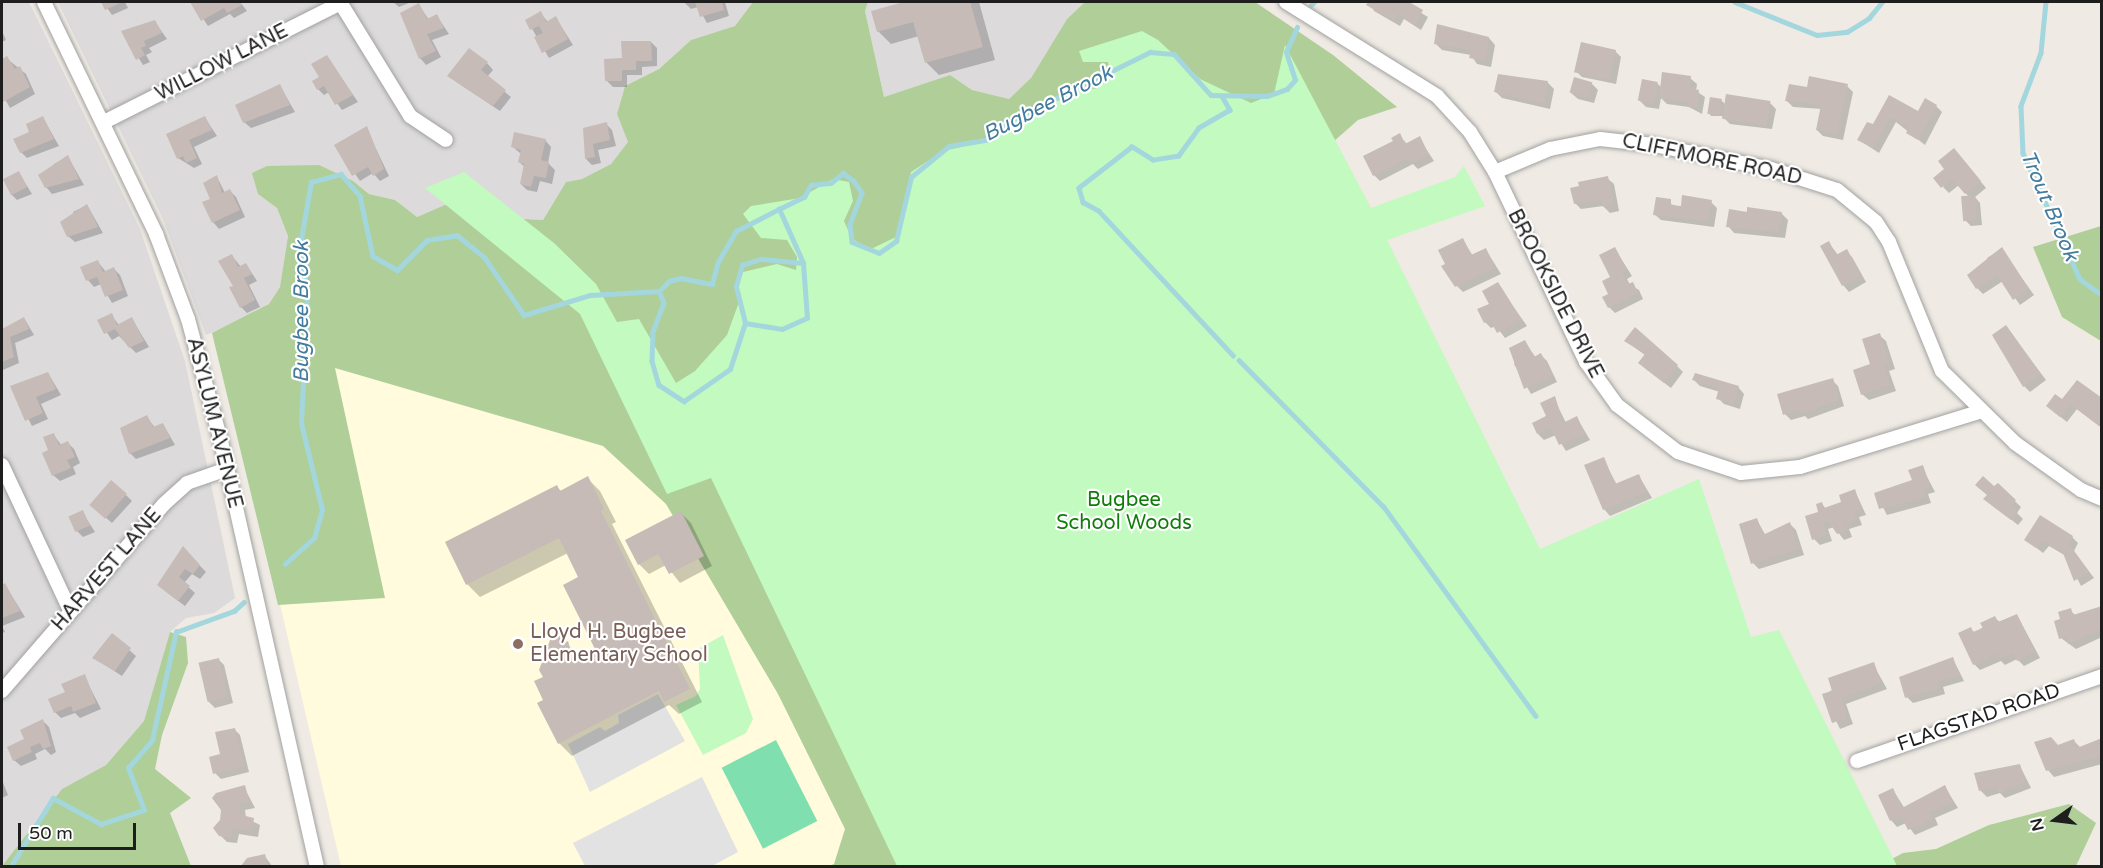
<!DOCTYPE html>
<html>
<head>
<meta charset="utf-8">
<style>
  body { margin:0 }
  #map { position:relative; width:2103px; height:868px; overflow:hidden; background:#efeae3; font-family:"Varela Round",sans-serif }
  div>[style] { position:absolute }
  .residential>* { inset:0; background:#dcdadb }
  .education>* { inset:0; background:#fffbdc }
  .forest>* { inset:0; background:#afce98 }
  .park>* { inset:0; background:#c2fabf }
  .pitch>* { inset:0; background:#80dfae; transform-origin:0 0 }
  .parking>* { inset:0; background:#e2e2e2 }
  .shadow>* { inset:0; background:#0003 }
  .stream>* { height:4.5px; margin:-2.25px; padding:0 2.25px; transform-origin:2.25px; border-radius:2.25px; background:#a3d7dd }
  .building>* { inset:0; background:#c6bbb7; transform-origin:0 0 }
  .roads { filter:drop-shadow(0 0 2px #a2a2a2) drop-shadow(0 0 2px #a2a2a2) }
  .street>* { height:14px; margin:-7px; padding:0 7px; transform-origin:7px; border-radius:7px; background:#fff }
  .dots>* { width:16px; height:16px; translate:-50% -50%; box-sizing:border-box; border:3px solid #fff; border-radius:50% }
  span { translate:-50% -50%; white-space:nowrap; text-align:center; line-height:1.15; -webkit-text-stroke:4.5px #fff; paint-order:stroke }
  .street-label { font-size:20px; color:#1e1e1e }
  .park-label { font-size:20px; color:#0f7d0a }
  .education-label { font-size:20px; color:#785e54 }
  .left { translate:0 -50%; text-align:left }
  .water-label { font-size:21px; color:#437c9e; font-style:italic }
  .frame { position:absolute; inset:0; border:3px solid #1e1e1e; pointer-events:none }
  .north { position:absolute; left:2025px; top:790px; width:60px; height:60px; -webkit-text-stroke:4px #fff; paint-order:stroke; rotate:256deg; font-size:16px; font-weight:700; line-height:24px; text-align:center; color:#1e1e1e }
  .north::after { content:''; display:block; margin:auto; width:21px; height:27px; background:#1e1e1e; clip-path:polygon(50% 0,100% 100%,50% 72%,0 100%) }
  .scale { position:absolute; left:18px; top:823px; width:118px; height:27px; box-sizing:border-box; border:3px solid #1e1e1e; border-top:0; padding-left:8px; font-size:18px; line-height:21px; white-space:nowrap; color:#1e1e1e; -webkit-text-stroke:4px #fff; paint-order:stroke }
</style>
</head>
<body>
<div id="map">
  <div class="residential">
    <i style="clip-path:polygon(2px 2px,29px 2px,140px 229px,185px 361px,235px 598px,214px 613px,186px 618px,170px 632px,144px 721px,106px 765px,62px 789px,2px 866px)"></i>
    <i style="clip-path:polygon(58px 2px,753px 2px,735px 26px,691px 40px,659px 69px,625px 86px,617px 114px,628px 142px,611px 164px,582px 179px,566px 182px,543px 220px,504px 218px,447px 204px,417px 217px,395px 200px,369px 194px,353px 181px,258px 194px,277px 208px,288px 236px,280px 287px,269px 304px,240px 321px,206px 335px,163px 219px)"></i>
    <i style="clip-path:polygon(868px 2px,1085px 2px,1067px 19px,1031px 78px,1009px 99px,972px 90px,950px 75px,884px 97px,865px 11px)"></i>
  </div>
  <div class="education">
    <i style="clip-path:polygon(379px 254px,553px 321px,897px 866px,341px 866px,232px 398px)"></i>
  </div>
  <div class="forest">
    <i style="clip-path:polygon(753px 2px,868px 2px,865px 11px,884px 97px,950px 75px,972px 90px,1009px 99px,1031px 78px,1067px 19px,1085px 2px,1255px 2px,1333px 55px,1397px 107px,1358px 120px,1333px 142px,1537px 564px,1745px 654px,1886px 862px,1903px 853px,1936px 849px,1989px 825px,2069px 804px,2096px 823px,2076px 866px,829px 866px,834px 864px,845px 829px,778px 694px,666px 504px,603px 446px,335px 368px,385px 598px,278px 605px,212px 333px,269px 304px,280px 287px,288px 236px,277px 208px,258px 194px,252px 173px,267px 166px,319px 165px,353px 181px,369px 194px,395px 200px,417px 217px,447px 204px,504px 218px,543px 220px,566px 182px,582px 179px,611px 164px,628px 142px,617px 114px,625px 86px,659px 69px,691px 40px,735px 26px)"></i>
    <i style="clip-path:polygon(2101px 226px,2102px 226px,2101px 341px,2062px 317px,2033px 247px)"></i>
    <i style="clip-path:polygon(170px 632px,186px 637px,188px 663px,162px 735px,155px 769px,191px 798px,170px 813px,191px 866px,2px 866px,62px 789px,106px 765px,144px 721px)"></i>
  </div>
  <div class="park">
    <i style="clip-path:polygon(1142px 31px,1158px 40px,1200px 79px,1251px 103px,1274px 94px,1285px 45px,1371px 208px,1455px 177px,1464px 166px,1485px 206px,1387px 240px,1540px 549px,1699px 479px,1751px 637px,1779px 630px,1897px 866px,897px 866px,711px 478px,667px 494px,580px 314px,425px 188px,464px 172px,554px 243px,596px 284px,617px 322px,639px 319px,676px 383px,695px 371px,727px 335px,739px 302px,739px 273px,777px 264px,796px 270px,797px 257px,787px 240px,761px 238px,743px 214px,751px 206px,800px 198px,833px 179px,849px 182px,853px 201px,844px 221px,852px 239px,871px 249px,896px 237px,911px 172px,943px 151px,993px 140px,996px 125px,1069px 93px,1098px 88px,1111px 77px,1108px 62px,1083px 62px,1079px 51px)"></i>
    <i style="clip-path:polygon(723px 635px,753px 719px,746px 733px,703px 755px,676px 705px,696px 696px,700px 689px,698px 649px)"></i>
  </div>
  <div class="pitch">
    <i style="left:776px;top:740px;width:91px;height:61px;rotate:63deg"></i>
  </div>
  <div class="parking">
    <i style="clip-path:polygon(658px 694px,685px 741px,590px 792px,568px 744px,600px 727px,605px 731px,619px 723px,618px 715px)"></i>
    <i style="clip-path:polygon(702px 777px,738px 852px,712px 866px,585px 866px,573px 843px)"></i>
  </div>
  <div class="shadow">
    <i style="clip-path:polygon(103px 2px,125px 2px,128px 8px,112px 15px)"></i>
    <i style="clip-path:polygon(192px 2px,240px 2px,247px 11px,234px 18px,230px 14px,208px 26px)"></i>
    <i style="clip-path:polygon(393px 2px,411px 2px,399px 7px)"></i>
    <i style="clip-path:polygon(684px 2px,725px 2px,729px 16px,707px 23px,698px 7px,691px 9px)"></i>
    <i style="clip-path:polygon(910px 2px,979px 2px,995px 60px,939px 75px,926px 62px,919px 36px,891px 44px,878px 31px,872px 12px)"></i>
    <i style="clip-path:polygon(1370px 2px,1403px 2px,1428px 17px,1421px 30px,1404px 19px,1400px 26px,1374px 11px)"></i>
    <i style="clip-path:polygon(419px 5px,429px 20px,437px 16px,449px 34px,432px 40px,441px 57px,426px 65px,420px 58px)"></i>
    <i style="clip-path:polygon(540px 13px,548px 22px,556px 18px,573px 45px,549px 58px,527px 20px)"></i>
    <i style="clip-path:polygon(155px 22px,167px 39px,149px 48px,152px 52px,146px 55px,150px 62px,143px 65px,123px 32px)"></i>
    <i style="clip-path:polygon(1438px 26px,1489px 38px,1495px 45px,1491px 67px,1477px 64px,1471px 55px,1442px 50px,1436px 44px)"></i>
    <i style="clip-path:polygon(2px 31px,6px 40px,2px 42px)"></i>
    <i style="clip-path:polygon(651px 42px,657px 48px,657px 66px,642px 67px,642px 75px,627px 75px,627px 87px,613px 87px,606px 80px,623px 60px)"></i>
    <i style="clip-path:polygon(1615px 51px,1621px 57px,1616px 84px,1582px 77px,1576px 71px)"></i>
    <i style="clip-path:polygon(327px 57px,358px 102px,342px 110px,329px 92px,324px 95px,318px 89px)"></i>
    <i style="clip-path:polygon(6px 58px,26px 74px,35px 94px,10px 108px,2px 94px,2px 60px)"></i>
    <i style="clip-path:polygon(487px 63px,493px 70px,487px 77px,511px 97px,500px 111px,455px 81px)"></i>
    <i style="clip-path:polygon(1690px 78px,1697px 84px,1696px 91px,1705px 97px,1702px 114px,1689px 107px,1667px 104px,1661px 98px,1659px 109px,1646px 107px,1640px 101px,1657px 83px,1662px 88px)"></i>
    <i style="clip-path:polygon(1547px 82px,1554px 89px,1550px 109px,1502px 98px,1496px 92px)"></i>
    <i style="clip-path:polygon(1591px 83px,1598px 90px,1594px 103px,1578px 99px,1571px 93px)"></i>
    <i style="clip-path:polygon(280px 86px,295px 112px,251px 128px,244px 122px)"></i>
    <i style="clip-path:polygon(1847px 86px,1853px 92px,1843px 140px,1823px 136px,1817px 130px,1822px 109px,1793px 107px,1787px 101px,1808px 89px)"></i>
    <i style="clip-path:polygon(1889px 97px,1918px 113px,1936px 106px,1942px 112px,1925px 145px,1896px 122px,1879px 153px,1859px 140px,1873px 126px)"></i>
    <i style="clip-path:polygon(1721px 100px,1726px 105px,1770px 103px,1776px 109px,1772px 129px,1730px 124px,1722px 116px,1711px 116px,1709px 113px)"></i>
    <i style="clip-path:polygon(43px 118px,59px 146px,27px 158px,21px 152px)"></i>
    <i style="clip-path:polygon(205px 118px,217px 136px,194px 147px,202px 164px,194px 168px,178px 158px,168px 135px)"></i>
    <i style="clip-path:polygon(606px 124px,612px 130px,616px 146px,598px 150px,601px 163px,592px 165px,586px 159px,584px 129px)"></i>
    <i style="clip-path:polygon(366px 128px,389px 176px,380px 181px,373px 173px,360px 181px,336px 146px)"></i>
    <i style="clip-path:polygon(1399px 135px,1407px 144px,1419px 138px,1434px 161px,1418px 169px,1413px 164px,1380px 181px,1374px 175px)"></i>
    <i style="clip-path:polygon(545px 140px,551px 147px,548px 163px,555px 170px,552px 184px,540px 181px,537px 192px,527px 190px,521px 184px,525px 167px,519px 162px,521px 154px,513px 147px)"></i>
    <i style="clip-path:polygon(1960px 156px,1986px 188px,1975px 197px,1980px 203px,1982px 225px,1971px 226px,1965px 220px,1969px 197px,1959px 185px,1949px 193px,1943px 187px)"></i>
    <i style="clip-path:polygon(68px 157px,84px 185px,52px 194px,46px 187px,56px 168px,54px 164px)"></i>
    <i style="clip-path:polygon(19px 173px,32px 194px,17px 200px,11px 194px)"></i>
    <i style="clip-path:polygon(217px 177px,225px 193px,230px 191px,236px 197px,245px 217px,219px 229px,213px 222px,212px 199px)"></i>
    <i style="clip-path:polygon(1607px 178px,1614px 184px,1619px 211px,1610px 213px,1603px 206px,1581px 209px,1575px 203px)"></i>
    <i style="clip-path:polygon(1657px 199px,1682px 208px,1711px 202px,1717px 208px,1714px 227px,1661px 220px,1654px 214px)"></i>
    <i style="clip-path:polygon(87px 205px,103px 233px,75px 242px,68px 236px,75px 217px,73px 212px)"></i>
    <i style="clip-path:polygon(1750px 209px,1782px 214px,1788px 220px,1785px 238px,1734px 233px,1728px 226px)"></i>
    <i style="clip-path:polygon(1463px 240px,1473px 256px,1486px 250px,1501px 274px,1463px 292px,1457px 286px)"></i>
    <i style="clip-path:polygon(1829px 243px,1838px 255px,1846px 251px,1852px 257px,1866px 282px,1849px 292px,1843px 285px)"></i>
    <i style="clip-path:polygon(1615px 249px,1632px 276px,1627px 279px,1630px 285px,1639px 290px,1643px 299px,1615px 313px,1609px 307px)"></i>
    <i style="clip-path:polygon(2001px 249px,2034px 295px,2020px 305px,2003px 281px,1983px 294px,1977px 288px,1990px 262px,1987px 258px)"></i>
    <i style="clip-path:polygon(232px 256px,241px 267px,246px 264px,257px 281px,249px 285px,260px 307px,247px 313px,241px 307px,235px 286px)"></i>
    <i style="clip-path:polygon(98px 262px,106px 272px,114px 269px,120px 275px,128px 296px,112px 303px,101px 284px,94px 287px,88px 280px)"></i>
    <i style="clip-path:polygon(1497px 284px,1527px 326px,1505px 338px,1496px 326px,1491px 328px,1485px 322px)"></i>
    <i style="clip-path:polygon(111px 315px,119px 325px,132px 319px,149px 347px,136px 353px,119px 336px,112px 340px,99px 321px)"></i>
    <i style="clip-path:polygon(24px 318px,34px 335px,15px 343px,19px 363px,3px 370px,2px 330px)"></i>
    <i style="clip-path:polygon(2006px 327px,2046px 380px,2030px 392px,2024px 386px)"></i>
    <i style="clip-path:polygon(1879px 335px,1886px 341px,1895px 369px,1889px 371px,1896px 391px,1869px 400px,1862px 394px)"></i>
    <i style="clip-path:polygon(1626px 341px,1677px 366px,1683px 372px,1671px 388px,1646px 369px,1645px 355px)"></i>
    <i style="clip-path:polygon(1525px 342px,1536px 358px,1541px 355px,1547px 361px,1557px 382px,1531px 394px,1514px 364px)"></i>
    <i style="clip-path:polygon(48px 373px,61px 395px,41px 404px,48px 419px,32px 426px,12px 387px)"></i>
    <i style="clip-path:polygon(1694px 380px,1738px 387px,1744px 394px,1740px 409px,1724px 404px,1718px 398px,1720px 392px,1700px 386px)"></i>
    <i style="clip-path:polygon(1832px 380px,1838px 386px,1844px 406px,1808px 419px,1805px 416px,1791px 420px,1785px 414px)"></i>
    <i style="clip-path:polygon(1554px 398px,1566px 423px,1577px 418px,1590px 440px,1566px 451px,1556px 435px,1544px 440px,1538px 434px)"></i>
    <i style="clip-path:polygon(2102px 400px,2102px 428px,2077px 409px,2067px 422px,2054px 412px,2062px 401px)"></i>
    <i style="clip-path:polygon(147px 417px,155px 428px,163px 424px,175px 445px,136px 459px,130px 453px)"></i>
    <i style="clip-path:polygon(53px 434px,62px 446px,68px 443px,74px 449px,80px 463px,73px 467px,76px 474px,60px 481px,53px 475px,50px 451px)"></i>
    <i style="clip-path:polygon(1603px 459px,1617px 485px,1639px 476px,1652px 498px,1610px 516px,1604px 509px)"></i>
    <i style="clip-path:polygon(1922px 467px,1935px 492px,1928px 494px,1931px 503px,1887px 515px,1876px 494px,1914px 481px)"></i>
    <i style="clip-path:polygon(587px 478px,600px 491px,616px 522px,612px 524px,702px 702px,679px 714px,669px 705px,572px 756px,559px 743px,540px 704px,545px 701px,545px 677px,560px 637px,582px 660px,598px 652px,580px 578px,568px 553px,480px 597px,467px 584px,557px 487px,561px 491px)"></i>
    <i style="clip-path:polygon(1998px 485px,2021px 507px,2017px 513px,2023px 519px,2018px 525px,1985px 499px)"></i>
    <i style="clip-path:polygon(1855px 491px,1866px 515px,1859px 517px,1862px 525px,1849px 529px,1852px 537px,1844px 540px,1834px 527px,1828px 529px,1832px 541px,1820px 545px,1814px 539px,1822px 504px,1826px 509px,1843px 503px)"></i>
    <i style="clip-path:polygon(126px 495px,132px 501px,112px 523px,97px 510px)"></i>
    <i style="clip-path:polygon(82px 512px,95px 532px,83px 537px,77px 531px)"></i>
    <i style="clip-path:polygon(681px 513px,691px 523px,712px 566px,680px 583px,666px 565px,649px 574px,639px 564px)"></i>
    <i style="clip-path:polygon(1757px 520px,1766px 536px,1790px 524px,1796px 530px,1804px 555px,1759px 569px,1753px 563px)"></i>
    <i style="clip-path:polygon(2072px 537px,2078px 543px,2074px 551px,2094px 578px,2081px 586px,2066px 556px,2049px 546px,2043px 553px,2026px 540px)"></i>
    <i style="clip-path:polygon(183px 548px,206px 572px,200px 579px,192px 574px,184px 583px,195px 593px,185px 606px,165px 591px)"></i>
    <i style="clip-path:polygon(5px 585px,25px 617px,2px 626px,5px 632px,2px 633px,2px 587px)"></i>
    <i style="clip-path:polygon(2102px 607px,2102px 637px,2076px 649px,2061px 638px,2062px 620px,2070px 610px,2076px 616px)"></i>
    <i style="clip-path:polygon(2017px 615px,2040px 658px,2024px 666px,2017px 659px,2005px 665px,2001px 661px,1980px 670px,1974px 664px,1971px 629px,1975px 633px,1995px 618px,2001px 623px)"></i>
    <i style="clip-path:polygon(112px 635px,136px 656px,122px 676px,94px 658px)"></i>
    <i style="clip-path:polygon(218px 659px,224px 665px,233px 703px,215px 708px,208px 701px)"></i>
    <i style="clip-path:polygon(1953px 659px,1964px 681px,1943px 687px,1945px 694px,1913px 703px,1907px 697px)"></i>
    <i style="clip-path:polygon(1873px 664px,1887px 689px,1846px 704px,1853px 724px,1840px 729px,1824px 695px)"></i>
    <i style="clip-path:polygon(84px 676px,101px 709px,80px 718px,75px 713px,61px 718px,55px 712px,67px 693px)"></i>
    <i style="clip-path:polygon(43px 721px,49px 727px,56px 752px,51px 755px,45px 749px,35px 754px,37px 759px,21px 766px,14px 760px)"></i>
    <i style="clip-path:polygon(234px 729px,240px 735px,249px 772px,221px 779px,215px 773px)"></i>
    <i style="clip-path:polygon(2102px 739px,2102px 764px,2054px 777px,2048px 770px,2058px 746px,2074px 741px,2081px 748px)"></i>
    <i style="clip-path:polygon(2020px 766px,2031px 788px,2005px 798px,2000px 793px,1987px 797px,1981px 791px,1976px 774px)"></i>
    <i style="clip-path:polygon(2px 780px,8px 795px,2px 798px)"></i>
    <i style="clip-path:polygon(244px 787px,255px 808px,245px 810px,246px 818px,260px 825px,258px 837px,239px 834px,237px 843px,227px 842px,220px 835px,223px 809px)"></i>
    <i style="clip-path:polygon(1945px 787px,1958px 808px,1935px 818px,1938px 825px,1915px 835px,1906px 823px,1897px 827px,1891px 820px,1893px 790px,1905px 809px)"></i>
    <i style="clip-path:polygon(264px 855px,272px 866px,242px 866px,242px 865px)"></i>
  </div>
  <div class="stream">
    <i style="left:1735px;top:2px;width:88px;rotate:21.9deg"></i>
    <i style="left:1817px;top:35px;width:30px;rotate:-6deg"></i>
    <i style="left:1847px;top:32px;width:26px;rotate:-32deg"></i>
    <i style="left:1869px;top:18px;width:21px;rotate:-51deg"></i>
    <i style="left:2046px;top:2px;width:51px;rotate:95.6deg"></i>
    <i style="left:2041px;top:53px;width:57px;rotate:110.7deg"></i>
    <i style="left:2021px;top:106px;width:47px;rotate:87.6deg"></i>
    <i style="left:2023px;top:153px;width:138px;rotate:65.7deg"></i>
    <i style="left:2080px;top:279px;width:27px;rotate:36deg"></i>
    <i style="left:1311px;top:5px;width:4px;rotate:-45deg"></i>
    <i style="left:1222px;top:96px;width:16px;rotate:60deg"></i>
    <i style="left:1230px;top:110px;width:36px;rotate:150deg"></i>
    <i style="left:1199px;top:128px;width:34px;rotate:126deg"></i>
    <i style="left:1179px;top:156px;width:26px;rotate:171deg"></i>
    <i style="left:1153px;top:160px;width:25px;rotate:-148deg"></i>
    <i style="left:1132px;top:147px;width:67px;rotate:142.3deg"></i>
    <i style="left:1079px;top:188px;width:15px;rotate:74deg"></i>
    <i style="left:1083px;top:202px;width:18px;rotate:29deg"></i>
    <i style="left:1099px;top:211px;width:197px;rotate:47.1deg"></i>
    <i style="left:659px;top:291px;width:14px;rotate:-45deg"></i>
    <i style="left:669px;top:281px;width:12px;rotate:-14deg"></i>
    <i style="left:681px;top:278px;width:32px;rotate:11deg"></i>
    <i style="left:712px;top:284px;width:23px;rotate:-75deg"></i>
    <i style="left:718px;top:262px;width:36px;rotate:-60deg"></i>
    <i style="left:736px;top:231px;width:48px;rotate:-27.1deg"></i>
    <i style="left:745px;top:323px;width:38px;rotate:-104deg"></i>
    <i style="left:736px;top:286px;width:22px;rotate:-74deg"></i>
    <i style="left:742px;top:265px;width:20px;rotate:-18deg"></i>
    <i style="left:761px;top:259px;width:42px;rotate:5.4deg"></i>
    <i style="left:1239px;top:360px;width:206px;rotate:45.4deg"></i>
    <i style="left:1384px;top:507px;width:258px;rotate:54deg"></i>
    <i style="left:285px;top:564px;width:39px;rotate:-42deg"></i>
    <i style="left:314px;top:538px;width:29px;rotate:-74deg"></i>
    <i style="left:322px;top:510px;width:89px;rotate:-103.6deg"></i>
    <i style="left:301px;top:423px;width:127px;rotate:-87.3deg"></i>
    <i style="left:307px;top:296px;width:51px;rotate:-97.8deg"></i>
    <i style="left:300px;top:245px;width:64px;rotate:-80.1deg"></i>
    <i style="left:311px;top:182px;width:31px;rotate:-15deg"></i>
    <i style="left:341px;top:174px;width:29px;rotate:49deg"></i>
    <i style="left:360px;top:196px;width:61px;rotate:77.8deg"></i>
    <i style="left:373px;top:256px;width:28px;rotate:30deg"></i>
    <i style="left:397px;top:270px;width:42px;rotate:-45deg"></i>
    <i style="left:427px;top:240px;width:30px;rotate:-9deg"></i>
    <i style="left:457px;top:235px;width:36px;rotate:39deg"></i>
    <i style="left:485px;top:258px;width:69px;rotate:55.6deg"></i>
    <i style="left:524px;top:315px;width:69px;rotate:-16.9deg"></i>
    <i style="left:590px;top:295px;width:69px;rotate:-3.3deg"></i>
    <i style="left:659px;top:291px;width:13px;rotate:67deg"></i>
    <i style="left:664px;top:303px;width:31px;rotate:111deg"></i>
    <i style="left:653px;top:332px;width:29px;rotate:92deg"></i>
    <i style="left:652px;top:361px;width:25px;rotate:74deg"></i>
    <i style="left:659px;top:385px;width:30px;rotate:33deg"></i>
    <i style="left:684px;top:401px;width:56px;rotate:-34.8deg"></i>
    <i style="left:730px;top:369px;width:48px;rotate:-71.9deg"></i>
    <i style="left:745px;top:323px;width:37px;rotate:9deg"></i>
    <i style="left:782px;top:329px;width:27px;rotate:-24deg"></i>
    <i style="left:807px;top:318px;width:55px;rotate:-94.2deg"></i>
    <i style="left:803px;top:263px;width:59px;rotate:-114deg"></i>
    <i style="left:779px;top:209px;width:28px;rotate:-26deg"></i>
    <i style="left:804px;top:197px;width:14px;rotate:-60deg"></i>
    <i style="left:811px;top:185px;width:20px;rotate:-6deg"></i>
    <i style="left:831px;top:183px;width:16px;rotate:-40deg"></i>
    <i style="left:843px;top:173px;width:14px;rotate:36deg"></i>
    <i style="left:854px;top:181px;width:14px;rotate:56deg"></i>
    <i style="left:862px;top:193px;width:34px;rotate:111deg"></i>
    <i style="left:850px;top:225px;width:17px;rotate:83deg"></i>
    <i style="left:852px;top:242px;width:29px;rotate:22deg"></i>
    <i style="left:879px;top:253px;width:21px;rotate:-35deg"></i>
    <i style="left:896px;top:241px;width:66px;rotate:-76.8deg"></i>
    <i style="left:911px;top:177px;width:49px;rotate:-39.2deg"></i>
    <i style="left:949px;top:146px;width:43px;rotate:-9.5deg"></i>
    <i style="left:991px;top:139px;width:28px;rotate:-42deg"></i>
    <i style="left:1012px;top:120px;width:154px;rotate:-26.2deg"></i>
    <i style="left:1150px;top:52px;width:24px;rotate:5deg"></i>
    <i style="left:1174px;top:54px;width:55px;rotate:47.9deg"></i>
    <i style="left:1211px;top:95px;width:56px;rotate:1deg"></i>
    <i style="left:1267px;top:96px;width:21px;rotate:-19deg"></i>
    <i style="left:1287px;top:89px;width:12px;rotate:-48deg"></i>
    <i style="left:1295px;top:80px;width:29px;rotate:-108deg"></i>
    <i style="left:1286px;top:52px;width:27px;rotate:-66deg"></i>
    <i style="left:11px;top:866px;width:80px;rotate:-58.3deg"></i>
    <i style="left:53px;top:798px;width:55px;rotate:28.4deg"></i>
    <i style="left:101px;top:824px;width:45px;rotate:-18deg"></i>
    <i style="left:144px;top:810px;width:45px;rotate:-110.9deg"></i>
    <i style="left:128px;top:768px;width:37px;rotate:-49deg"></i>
    <i style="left:152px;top:740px;width:111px;rotate:-77.5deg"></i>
    <i style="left:176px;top:632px;width:62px;rotate:-19.9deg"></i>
    <i style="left:234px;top:611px;width:13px;rotate:-42deg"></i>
  </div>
  <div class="building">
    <i style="clip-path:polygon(101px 2px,123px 2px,105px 10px)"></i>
    <i style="clip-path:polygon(190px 2px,240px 2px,242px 5px,227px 13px,224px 8px,201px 21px)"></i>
    <i style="clip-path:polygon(695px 2px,722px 2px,724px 10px,700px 17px)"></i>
    <i style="clip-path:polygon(904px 2px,970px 2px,983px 47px,925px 63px,913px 22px,877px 32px,871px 11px)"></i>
    <i style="clip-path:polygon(1368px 2px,1409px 2px,1423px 10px,1415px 25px,1398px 14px,1394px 21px,1366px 5px)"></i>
    <i style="clip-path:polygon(419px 3px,427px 19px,437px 14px,444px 28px,427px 34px,436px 51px,419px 59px,400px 13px)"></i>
    <i style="clip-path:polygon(541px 11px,546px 22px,556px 16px,568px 39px,542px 53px,534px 37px,543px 33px,539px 26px,530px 30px,525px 20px)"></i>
    <i style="clip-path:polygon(155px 20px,162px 33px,144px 41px,146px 46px,141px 48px,145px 55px,136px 60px,121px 31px)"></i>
    <i style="clip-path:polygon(1437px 24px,1489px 37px,1486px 61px,1469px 58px,1471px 50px,1434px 44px)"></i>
    <i style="clip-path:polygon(621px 41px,651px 41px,652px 61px,636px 61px,636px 70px,622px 70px,622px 81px,605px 81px,604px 59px,622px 58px)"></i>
    <i style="left:1581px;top:42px;width:36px;height:31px;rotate:13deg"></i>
    <i style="clip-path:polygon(469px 48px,488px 62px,481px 70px,506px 90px,493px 106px,447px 76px)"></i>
    <i style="clip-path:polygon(327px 55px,353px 95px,335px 105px,324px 86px,317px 90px,312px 81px,319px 77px,311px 64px)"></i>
    <i style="clip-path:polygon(7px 56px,15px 69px,20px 66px,30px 87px,3px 102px,2px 59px)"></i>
    <i style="clip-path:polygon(1662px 72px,1691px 76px,1690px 88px,1699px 90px,1697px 108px,1687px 107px,1688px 102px,1659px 98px)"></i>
    <i style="clip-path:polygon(1498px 74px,1548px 81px,1544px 104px,1494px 92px)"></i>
    <i style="clip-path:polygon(1809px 76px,1848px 84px,1837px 135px,1816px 130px,1821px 105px,1785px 101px,1789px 84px,1807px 87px)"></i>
    <i style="left:1574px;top:77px;width:19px;height:16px;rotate:16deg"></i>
    <i style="left:1642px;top:79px;width:16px;height:22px;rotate:11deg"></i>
    <i style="clip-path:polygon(280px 84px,290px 105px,243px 123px,235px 105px)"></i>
    <i style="left:1726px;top:94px;width:45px;height:25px;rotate:9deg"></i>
    <i style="clip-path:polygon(1889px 95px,1918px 111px,1925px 98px,1937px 105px,1918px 140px,1906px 133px,1909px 128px,1890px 117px,1873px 148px,1857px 140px,1867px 122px,1873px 124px)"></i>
    <i style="left:1710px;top:97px;width:12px;height:17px;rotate:9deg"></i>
    <i style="clip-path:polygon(43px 116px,54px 139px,20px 153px,13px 139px,29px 132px,26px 124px)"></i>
    <i style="clip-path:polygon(205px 116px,212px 130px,189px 140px,197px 158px,186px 163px,183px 156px,177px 159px,166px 134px)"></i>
    <i style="clip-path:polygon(607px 122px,610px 140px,593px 144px,595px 157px,585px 159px,583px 128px)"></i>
    <i style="clip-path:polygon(367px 126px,384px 169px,373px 176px,368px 167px,352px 176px,334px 145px)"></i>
    <i style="clip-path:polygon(514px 132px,546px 139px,541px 160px,549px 162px,546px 178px,534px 176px,531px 187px,520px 184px,524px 164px,518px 162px,521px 150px,511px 147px)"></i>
    <i style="clip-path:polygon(1400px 133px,1405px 144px,1420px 136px,1429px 155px,1411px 164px,1408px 158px,1373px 176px,1363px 156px,1393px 141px,1391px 138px)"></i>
    <i style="clip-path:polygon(1954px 148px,1981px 181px,1965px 194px,1952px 179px,1941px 188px,1933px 178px,1944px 169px,1938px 161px)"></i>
    <i style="clip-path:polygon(68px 155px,79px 179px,45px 188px,38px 175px)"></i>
    <i style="left:19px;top:171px;width:18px;height:18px;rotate:63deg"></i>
    <i style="clip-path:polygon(217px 175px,222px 193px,230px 189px,240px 210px,212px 223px,202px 202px,210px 199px,203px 183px)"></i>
    <i style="clip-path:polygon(1608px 176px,1614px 205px,1603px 207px,1601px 200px,1574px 204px,1570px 188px,1579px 186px,1578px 182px)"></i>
    <i style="clip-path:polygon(1682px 195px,1712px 200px,1708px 221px,1653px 215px,1656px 197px,1671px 199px,1671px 205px,1681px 206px)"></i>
    <i style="left:1975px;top:195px;width:25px;height:14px;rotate:85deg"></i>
    <i style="clip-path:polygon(87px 204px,98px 227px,67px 237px,60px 222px)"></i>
    <i style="clip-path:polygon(1747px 207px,1782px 212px,1779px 232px,1726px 227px,1729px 209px,1747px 212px)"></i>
    <i style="clip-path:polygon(1463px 238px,1471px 255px,1486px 248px,1495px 268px,1455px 287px,1441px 266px,1445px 264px,1438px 250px)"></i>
    <i style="clip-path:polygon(1829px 241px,1836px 255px,1847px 249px,1861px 276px,1842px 286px,1820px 246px)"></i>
    <i style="clip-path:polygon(1615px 247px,1627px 270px,1622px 272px,1628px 284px,1633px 282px,1638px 293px,1608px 308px,1602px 297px,1608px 294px,1602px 281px,1610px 277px,1599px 255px)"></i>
    <i style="clip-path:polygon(2002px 247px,2029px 289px,2013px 300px,1997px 275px,1976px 289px,1967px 275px)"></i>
    <i style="clip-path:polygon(232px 254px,238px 267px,246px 263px,252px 274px,244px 278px,255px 300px,240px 308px,229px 287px,233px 286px,218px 261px)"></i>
    <i style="clip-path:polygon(98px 260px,103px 272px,114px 267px,123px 290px,105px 297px,97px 277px,86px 281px,80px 267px)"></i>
    <i style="clip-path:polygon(1498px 282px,1522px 320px,1497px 333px,1490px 320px,1484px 323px,1477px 309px,1489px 304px,1482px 291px)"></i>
    <i style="clip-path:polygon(112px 313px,117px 325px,132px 317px,144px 341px,129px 348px,115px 329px,104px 334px,97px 320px)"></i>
    <i style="clip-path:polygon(24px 317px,29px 329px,10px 337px,14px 357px,2px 362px,2px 329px)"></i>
    <i style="clip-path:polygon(2006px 325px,2041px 374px,2023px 387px,1992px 335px)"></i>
    <i style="clip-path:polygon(1635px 327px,1678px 365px,1664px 383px,1638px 363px,1645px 354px,1624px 341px)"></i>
    <i style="clip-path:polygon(1880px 333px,1889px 363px,1884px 364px,1890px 385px,1861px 395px,1853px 370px,1870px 364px,1862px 339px)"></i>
    <i style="clip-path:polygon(1525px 340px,1534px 357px,1541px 353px,1552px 376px,1524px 389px,1509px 348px)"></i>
    <i style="clip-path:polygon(48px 372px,56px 389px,36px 397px,43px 413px,25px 421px,10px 386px)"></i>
    <i style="clip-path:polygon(1695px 373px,1739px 386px,1734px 404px,1716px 399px,1719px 388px,1692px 380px)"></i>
    <i style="clip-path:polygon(1833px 378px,1839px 400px,1800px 414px,1799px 410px,1783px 415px,1777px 394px)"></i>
    <i style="clip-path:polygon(2077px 380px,2102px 398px,2099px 426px,2070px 404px,2060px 417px,2046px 406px,2055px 394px,2062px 399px)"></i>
    <i style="clip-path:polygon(1555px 396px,1563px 423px,1577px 416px,1585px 434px,1559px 445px,1551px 428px,1537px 434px,1532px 423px,1546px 416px,1540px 403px)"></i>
    <i style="clip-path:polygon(147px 415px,153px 427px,163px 423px,170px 438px,129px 454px,120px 428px)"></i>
    <i style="clip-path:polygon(54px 433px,59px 445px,68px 441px,75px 457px,67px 460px,71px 468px,52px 476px,42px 453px,48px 450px,43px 437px)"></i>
    <i style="clip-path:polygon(1604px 457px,1615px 484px,1639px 474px,1646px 492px,1603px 510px,1584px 465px)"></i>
    <i style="clip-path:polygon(1923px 465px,1930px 486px,1923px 488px,1926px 497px,1879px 509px,1874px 493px,1912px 480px,1908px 470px)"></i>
    <i style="clip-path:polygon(588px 476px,604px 509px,601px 511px,690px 689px,664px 702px,659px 691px,558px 744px,537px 703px,543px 700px,534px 681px,543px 677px,539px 670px,550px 640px,560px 635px,564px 643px,568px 641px,574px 662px,596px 651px,563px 585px,578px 577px,559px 538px,466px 585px,445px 542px,557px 485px,560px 491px)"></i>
    <i style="clip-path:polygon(1983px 476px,1994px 486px,1998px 483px,2016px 500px,2011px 506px,2018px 512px,2011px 520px,1983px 499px,1987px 495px,1975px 485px)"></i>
    <i style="left:111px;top:480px;width:21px;height:33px;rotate:41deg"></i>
    <i style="clip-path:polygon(1855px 489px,1861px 509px,1854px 511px,1857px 519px,1844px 523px,1847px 531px,1837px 534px,1828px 521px,1823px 523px,1827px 535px,1812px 540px,1805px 516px,1818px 512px,1816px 504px,1822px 502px,1824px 508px,1841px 502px,1839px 495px)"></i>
    <i style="left:83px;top:510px;width:17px;height:16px;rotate:66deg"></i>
    <i style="clip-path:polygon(681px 511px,704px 556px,669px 574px,658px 554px,638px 565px,625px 540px)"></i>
    <i style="clip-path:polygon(2040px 515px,2073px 536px,2069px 544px,2089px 572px,2074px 581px,2063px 553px,2042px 541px,2036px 548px,2024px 540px)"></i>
    <i style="clip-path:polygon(1757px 518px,1763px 535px,1790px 522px,1798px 549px,1751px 564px,1739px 524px)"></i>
    <i style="clip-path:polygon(183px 546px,200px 565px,193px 574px,185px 569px,179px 577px,190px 586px,178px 601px,157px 585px)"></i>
    <i style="clip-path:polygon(5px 583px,20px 611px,2px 618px,2px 585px)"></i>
    <i style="clip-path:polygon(2102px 606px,2102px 629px,2068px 644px,2066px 637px,2059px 639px,2054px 621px,2060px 619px,2058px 612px,2071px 608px,2073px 615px)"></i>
    <i style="clip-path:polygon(2017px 614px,2035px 652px,2017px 661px,2013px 653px,1998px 660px,1995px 654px,1973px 665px,1958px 633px,1971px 627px,1973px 632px,1983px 628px,1980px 623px,1995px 616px,1998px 622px)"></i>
    <i style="clip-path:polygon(112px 633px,131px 648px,115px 671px,92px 658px)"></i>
    <i style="clip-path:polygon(1953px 657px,1959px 675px,1938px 681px,1940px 688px,1905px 698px,1899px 677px)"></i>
    <i style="left:219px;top:658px;width:40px;height:21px;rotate:77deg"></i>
    <i style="clip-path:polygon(1874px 662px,1881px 683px,1841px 698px,1848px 718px,1832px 723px,1822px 694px,1832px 691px,1828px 678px)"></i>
    <i style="clip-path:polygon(85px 674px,96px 703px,73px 712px,71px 706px,54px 713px,48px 699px,65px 692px,61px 684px)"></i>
    <i style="clip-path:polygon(43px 719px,51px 746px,43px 749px,40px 743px,30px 747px,32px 752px,13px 761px,7px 747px,24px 739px,20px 730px)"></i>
    <i style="clip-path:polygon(235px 728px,244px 766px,213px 774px,209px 757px,220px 754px,215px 732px)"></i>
    <i style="clip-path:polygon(2051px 737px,2058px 745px,2074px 739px,2077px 748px,2102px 738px,2102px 756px,2046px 771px,2034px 742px)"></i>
    <i style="clip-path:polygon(2020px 764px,2025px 782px,1998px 793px,1996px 787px,1979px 791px,1974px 773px)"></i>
    <i style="clip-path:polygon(245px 785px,249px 801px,239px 804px,241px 815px,254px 818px,252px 831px,233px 828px,231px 838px,219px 836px,213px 828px,220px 820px,221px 810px,212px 798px,216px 793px)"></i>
    <i style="clip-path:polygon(1945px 785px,1953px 802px,1930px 812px,1933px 819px,1908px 830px,1901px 816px,1890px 821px,1878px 795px,1893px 788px,1902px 808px)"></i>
    <i style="clip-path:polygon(265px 854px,268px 866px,241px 866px,247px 858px)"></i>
  </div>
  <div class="roads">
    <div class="street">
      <i style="left:44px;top:2px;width:258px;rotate:64.2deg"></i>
      <i style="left:156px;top:234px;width:91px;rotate:69.4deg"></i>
      <i style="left:188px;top:319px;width:126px;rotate:74.9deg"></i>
      <i style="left:221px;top:441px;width:436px;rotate:77.3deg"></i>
      <i style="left:340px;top:2px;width:134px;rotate:58.4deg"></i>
      <i style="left:410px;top:116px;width:43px;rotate:33.7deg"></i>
      <i style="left:1286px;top:2px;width:178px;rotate:31.9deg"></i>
      <i style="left:1437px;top:96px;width:49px;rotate:47.5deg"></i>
      <i style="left:1470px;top:132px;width:47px;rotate:58deg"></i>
      <i style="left:1495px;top:172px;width:211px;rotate:64.4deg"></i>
      <i style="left:1586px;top:362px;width:53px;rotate:54.2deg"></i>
      <i style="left:1617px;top:405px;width:77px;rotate:37.6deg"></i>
      <i style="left:1678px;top:452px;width:66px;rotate:18.4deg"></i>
      <i style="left:1741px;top:473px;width:59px;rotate:-5.8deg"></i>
      <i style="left:1800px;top:467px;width:187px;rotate:-17.1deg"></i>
      <i style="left:104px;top:122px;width:265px;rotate:-26.7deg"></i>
      <i style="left:1495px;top:172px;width:60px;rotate:-22.7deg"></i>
      <i style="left:1550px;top:149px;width:51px;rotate:-11.3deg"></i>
      <i style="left:1600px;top:139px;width:54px;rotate:6.3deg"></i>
      <i style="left:1654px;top:145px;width:119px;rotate:11.6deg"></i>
      <i style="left:1771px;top:169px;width:69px;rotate:17.7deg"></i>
      <i style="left:1837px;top:190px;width:50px;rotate:39.4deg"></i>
      <i style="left:1876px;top:222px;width:24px;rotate:57deg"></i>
      <i style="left:1889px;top:242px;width:139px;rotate:67.7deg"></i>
      <i style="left:1942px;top:371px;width:103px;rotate:44.6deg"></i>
      <i style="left:2015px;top:443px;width:81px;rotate:35.5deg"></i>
      <i style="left:2081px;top:490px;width:23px;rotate:23deg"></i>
      <i style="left:2px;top:465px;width:162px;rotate:64.9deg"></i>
      <i style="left:2px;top:691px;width:247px;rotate:-49.1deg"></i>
      <i style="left:164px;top:504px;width:31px;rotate:-42deg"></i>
      <i style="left:187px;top:483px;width:42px;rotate:-19.3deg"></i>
      <i style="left:1857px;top:761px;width:259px;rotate:-19.1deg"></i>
    </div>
  </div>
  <div class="dots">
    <i style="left:518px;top:644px;background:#8d6e63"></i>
  </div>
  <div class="street-label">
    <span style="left:222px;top:63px;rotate:-27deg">WILLOW LANE</span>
    <span style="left:1712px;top:160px;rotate:12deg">CLIFFMORE ROAD</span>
    <span style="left:1555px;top:294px;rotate:63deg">BROOKSIDE DRIVE</span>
    <span style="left:214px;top:423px;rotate:76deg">ASYLUM AVENUE</span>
    <span style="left:107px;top:570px;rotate:-49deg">HARVEST LANE</span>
    <span style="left:1979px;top:718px;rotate:-19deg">FLAGSTAD ROAD</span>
  </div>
  <div class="park-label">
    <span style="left:1124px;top:512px">Bugbee<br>School Woods</span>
  </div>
  <div class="education-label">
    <span class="left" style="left:530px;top:644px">Lloyd H. Bugbee<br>Elementary School</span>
  </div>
  <div class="water-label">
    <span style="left:1048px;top:104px;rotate:-27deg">Bugbee Brook</span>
    <span style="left:2049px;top:206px;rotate:67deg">Trout Brook</span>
    <span style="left:302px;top:312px;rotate:-90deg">Bugbee Brook</span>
  </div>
  <div class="frame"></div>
  <div class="north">N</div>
  <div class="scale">50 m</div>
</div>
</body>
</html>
